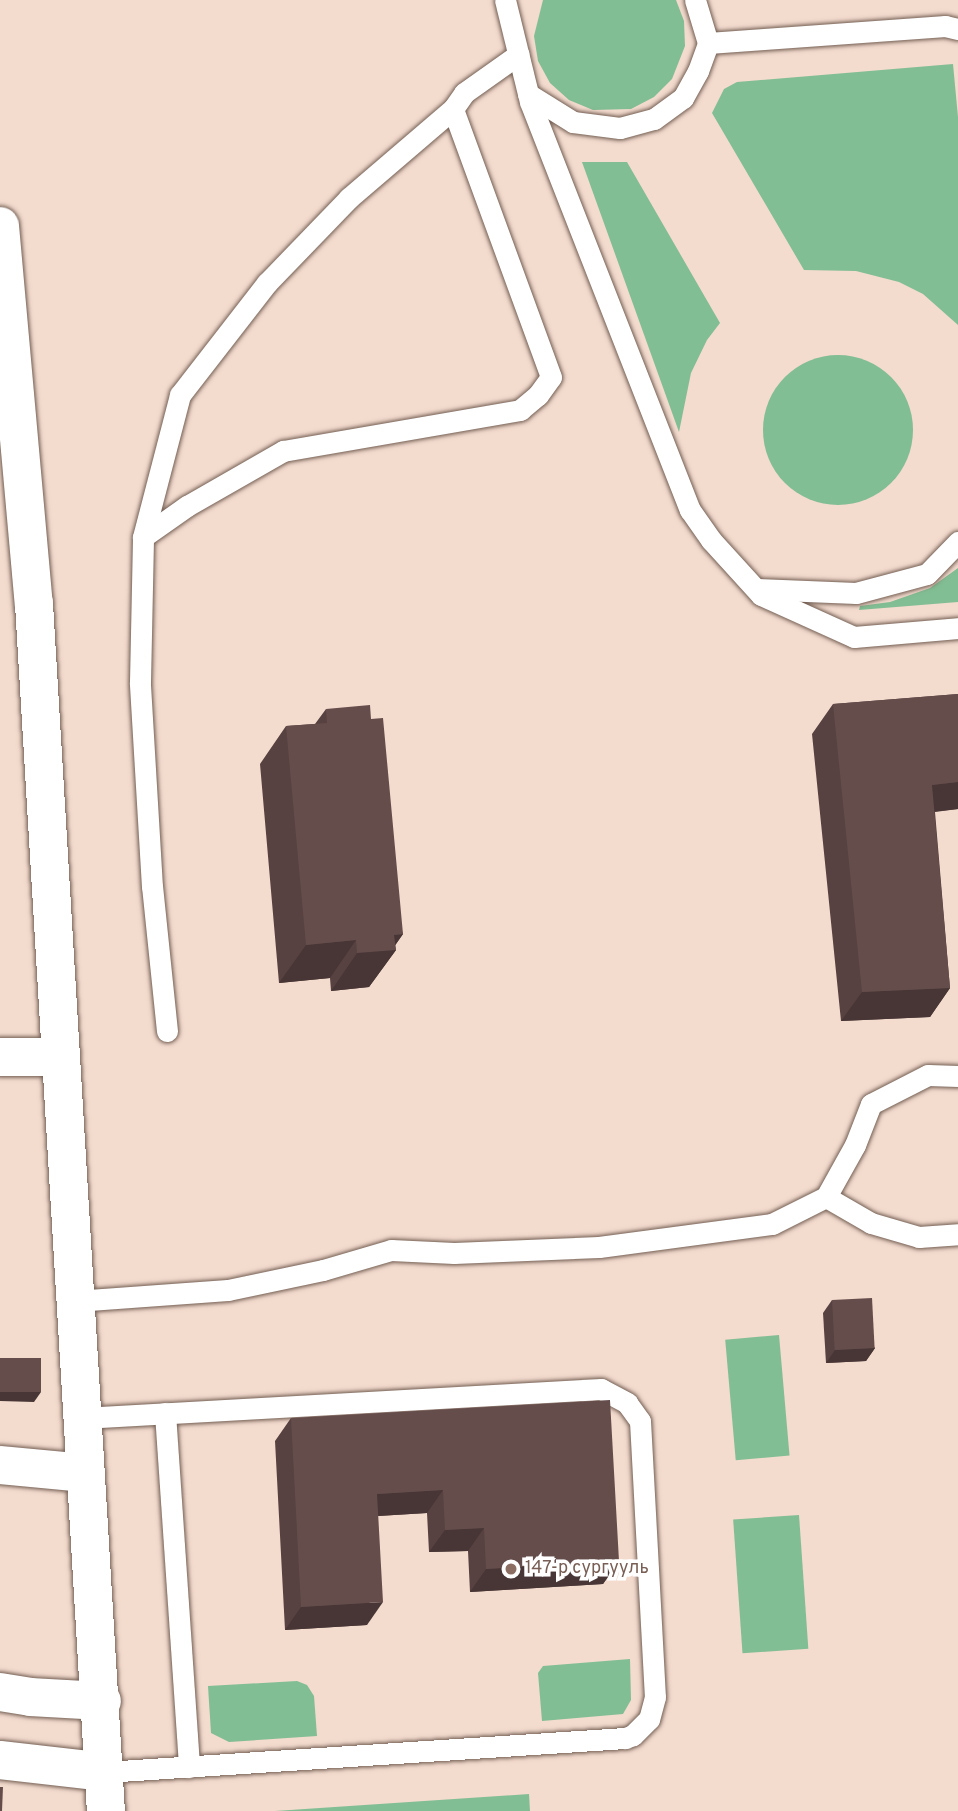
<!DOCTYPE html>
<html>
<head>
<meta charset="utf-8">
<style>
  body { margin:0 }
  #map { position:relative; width:958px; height:1811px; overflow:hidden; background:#f3dbce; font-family:Overpass,sans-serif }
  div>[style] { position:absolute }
  .green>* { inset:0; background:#82be93; transform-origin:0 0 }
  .round { border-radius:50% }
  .roads { filter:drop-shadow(0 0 2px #735e53) drop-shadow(0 0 2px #735e53) }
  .service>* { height:21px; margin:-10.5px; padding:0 10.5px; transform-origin:10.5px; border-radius:10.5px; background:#fff }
  .minor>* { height:38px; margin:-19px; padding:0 19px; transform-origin:19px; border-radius:19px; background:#fff }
  .wall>* { inset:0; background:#574241 }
  .shaded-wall>* { inset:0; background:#473635 }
  .building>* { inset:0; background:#654d4c; transform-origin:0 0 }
  .dots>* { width:19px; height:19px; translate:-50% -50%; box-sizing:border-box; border:4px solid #fff; border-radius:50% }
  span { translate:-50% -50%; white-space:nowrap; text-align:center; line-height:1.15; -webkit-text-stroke:7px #fff; paint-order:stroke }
  .education-label { font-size:18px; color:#785e54 }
  .left { translate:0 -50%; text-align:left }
</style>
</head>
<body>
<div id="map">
  <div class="green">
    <i style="clip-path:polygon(543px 0,676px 0,684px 21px,685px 46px,672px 79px,654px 97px,631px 109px,593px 110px,569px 100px,550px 83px,538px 61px,534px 36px)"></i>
    <i style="clip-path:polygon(953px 64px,958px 117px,958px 325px,923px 294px,899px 282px,856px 271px,804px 270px,712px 113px,724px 89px,737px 82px)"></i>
    <i style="clip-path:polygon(582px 162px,627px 162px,720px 323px,707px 340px,691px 373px,679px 432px)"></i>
    <i class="round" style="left:763px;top:355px;width:150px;height:150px"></i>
    <i style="clip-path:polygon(958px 568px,958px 602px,859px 610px,860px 606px,890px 602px,930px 588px)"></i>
    <i style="left:779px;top:1335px;width:121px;height:54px;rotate:85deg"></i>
    <i style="left:799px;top:1515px;width:134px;height:66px;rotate:86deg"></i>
    <i style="clip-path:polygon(630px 1659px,631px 1700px,623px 1714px,542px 1721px,538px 1673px,543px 1666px)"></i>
    <i style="clip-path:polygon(297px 1681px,307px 1685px,314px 1696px,317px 1736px,229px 1742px,211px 1733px,208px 1686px)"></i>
    <i style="clip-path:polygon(529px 1794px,530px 1811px,275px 1811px)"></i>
  </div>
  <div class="roads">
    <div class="service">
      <i style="left:505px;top:0;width:105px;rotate:76.2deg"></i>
      <i style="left:530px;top:102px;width:438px;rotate:68.6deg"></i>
      <i style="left:690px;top:510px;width:37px;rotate:55deg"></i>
      <i style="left:711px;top:540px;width:74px;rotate:47.7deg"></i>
      <i style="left:761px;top:595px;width:102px;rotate:24.3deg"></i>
      <i style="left:854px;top:637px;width:104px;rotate:-4.9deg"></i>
      <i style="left:695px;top:0;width:45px;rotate:73.2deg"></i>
      <i style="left:708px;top:43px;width:238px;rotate:-4.1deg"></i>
      <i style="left:945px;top:26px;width:13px;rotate:13deg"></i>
      <i style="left:528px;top:94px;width:53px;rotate:31.9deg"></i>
      <i style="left:573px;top:122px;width:47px;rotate:7.3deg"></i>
      <i style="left:620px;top:128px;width:35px;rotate:-15deg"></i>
      <i style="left:654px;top:119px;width:36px;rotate:-36deg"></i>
      <i style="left:683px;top:98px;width:31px;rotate:-61deg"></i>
      <i style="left:698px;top:71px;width:30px;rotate:-70deg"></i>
      <i style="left:143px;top:537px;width:147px;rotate:-75.4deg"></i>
      <i style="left:180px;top:395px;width:142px;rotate:-52.2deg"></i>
      <i style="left:267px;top:283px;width:118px;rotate:-46deg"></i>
      <i style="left:349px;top:198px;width:137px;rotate:-40.6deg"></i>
      <i style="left:757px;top:589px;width:99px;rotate:2.3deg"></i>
      <i style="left:856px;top:593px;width:73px;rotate:-15deg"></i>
      <i style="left:927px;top:574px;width:45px;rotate:-45.9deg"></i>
      <i style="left:167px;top:1031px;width:145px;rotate:-95.9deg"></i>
      <i style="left:152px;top:887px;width:205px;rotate:-93.4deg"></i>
      <i style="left:140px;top:682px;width:145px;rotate:-88.8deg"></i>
      <i style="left:143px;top:537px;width:54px;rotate:-35.2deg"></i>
      <i style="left:187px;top:506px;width:111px;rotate:-29.8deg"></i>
      <i style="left:283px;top:451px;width:241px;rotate:-9.8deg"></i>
      <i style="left:520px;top:410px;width:23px;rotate:-40deg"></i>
      <i style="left:538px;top:395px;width:22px;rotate:-54deg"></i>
      <i style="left:551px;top:377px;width:285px;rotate:-110.1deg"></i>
      <i style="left:453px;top:109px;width:19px;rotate:-55deg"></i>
      <i style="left:464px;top:93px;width:67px;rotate:-35.3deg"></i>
      <i style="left:826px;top:1197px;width:52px;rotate:30deg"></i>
      <i style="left:871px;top:1223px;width:50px;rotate:16.3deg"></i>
      <i style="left:919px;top:1237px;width:39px;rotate:-4deg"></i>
      <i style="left:75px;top:1301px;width:153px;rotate:-4.1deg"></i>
      <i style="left:228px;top:1290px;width:97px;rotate:-11.9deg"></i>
      <i style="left:323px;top:1270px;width:71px;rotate:-16.4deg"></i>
      <i style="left:391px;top:1250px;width:63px;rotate:2.7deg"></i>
      <i style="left:454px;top:1253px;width:145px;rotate:-2.4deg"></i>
      <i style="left:599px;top:1247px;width:175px;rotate:-7.6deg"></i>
      <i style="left:772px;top:1224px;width:60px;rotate:-26.6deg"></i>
      <i style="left:826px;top:1197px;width:60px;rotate:-60.9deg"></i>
      <i style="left:855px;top:1145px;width:44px;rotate:-68.7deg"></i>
      <i style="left:871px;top:1104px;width:64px;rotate:-27deg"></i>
      <i style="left:928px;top:1075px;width:30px;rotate:2deg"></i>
      <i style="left:165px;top:1413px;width:355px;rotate:86.1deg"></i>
      <i style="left:82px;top:1418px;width:520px;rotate:-3.2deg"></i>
      <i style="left:601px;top:1389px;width:30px;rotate:28deg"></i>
      <i style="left:627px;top:1403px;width:22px;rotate:54deg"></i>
      <i style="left:640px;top:1421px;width:276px;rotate:86.9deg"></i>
      <i style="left:655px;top:1697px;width:23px;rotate:105deg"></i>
      <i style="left:649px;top:1719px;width:23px;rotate:135deg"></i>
      <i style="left:633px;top:1735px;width:9px;rotate:159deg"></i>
      <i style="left:625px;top:1738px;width:521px;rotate:176.26deg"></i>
    </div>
    <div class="minor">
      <i style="left:0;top:226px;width:380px;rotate:84.9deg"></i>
      <i style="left:34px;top:604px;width:1209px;rotate:86.59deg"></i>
      <i style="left:0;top:1057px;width:60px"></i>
      <i style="left:0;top:1465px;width:85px;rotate:5.4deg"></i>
      <i style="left:0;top:1692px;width:30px;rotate:9deg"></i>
      <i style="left:30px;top:1697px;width:72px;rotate:3.2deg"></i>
      <i style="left:0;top:1760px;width:106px;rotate:6.5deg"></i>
    </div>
  </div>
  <div class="wall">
    <i style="clip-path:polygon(958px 694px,958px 809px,935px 812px,950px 988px,930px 1017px,841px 1021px,812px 734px,833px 704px)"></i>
    <i style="clip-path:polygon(326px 709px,403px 934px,395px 945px,396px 950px,369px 987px,331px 991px,330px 978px,279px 983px,260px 764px,286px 726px,315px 724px)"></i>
    <i style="clip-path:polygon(832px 1300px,875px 1348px,866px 1361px,826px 1363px,823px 1313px)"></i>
    <i style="clip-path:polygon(291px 1418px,619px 1561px,603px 1584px,470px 1592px,468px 1551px,429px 1552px,427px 1513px,378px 1516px,367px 1625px,285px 1630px,275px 1441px)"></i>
  </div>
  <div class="shaded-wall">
    <i style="clip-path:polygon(958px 782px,958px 809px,912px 814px,932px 785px)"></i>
    <i style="clip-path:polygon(403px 934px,392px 950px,396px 950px,369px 987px,331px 991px,357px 953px,394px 935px)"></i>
    <i style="clip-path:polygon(356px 940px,330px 978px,279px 983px,306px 945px)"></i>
    <i style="clip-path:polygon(950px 988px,930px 1017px,841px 1021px,862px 992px)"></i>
    <i style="clip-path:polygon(875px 1348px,866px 1361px,826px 1363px,835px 1350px)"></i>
    <i style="clip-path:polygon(0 1391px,41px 1392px,34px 1402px,0 1401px)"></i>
    <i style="clip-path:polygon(443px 1490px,427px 1513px,361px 1517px,377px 1494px)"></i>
    <i style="clip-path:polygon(484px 1528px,468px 1551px,429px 1552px,445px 1530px)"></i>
    <i style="clip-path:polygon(619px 1561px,603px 1584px,470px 1592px,486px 1569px)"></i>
    <i style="clip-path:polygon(383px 1602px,367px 1625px,285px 1630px,301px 1607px)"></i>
  </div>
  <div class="building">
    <i style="clip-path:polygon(958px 694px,958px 782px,932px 785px,950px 988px,862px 992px,833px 704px)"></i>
    <i style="clip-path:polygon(370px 705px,371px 719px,383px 718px,403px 934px,394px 935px,396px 950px,357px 953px,356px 940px,306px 945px,286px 726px,327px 723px,326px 709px)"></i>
    <i style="left:872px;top:1298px;width:50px;height:40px;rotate:87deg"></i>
    <i style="left:41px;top:1358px;width:34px;height:41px;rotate:90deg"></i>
    <i style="clip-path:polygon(610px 1400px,619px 1561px,486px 1569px,484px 1528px,445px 1530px,443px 1490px,377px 1494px,383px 1602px,301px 1607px,291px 1418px)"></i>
    <i style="clip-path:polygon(0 1787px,3px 1787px,2px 1811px,0 1811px)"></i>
  </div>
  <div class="dots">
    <i style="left:511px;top:1569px;background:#8d6e63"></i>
  </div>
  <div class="education-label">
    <span class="left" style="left:525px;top:1569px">147-р сургууль</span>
  </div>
</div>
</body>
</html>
